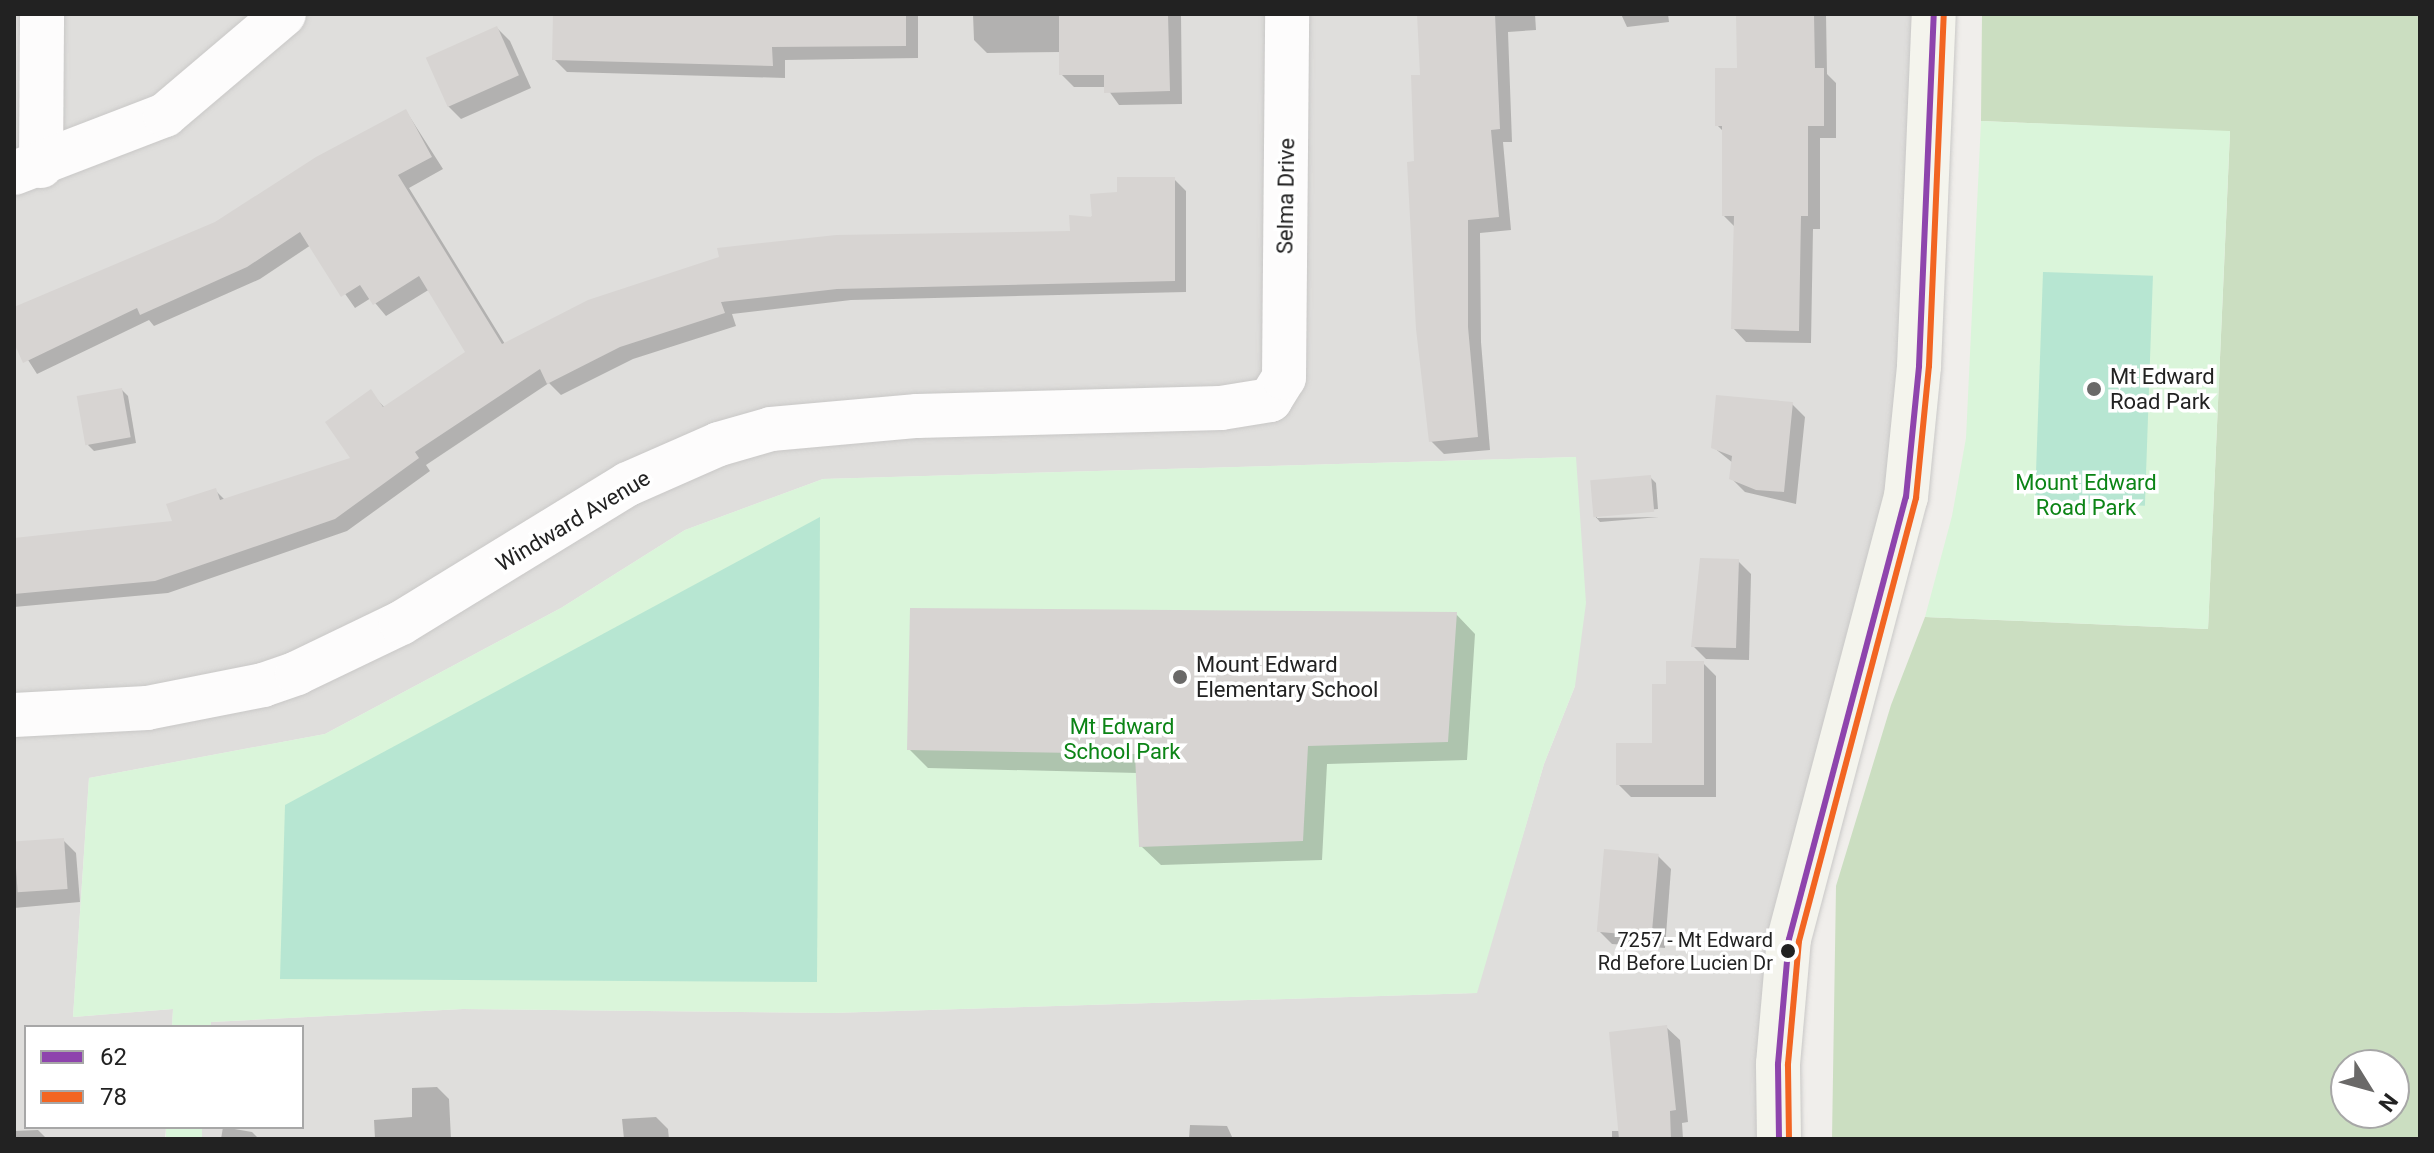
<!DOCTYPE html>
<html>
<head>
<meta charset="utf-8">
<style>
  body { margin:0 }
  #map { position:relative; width:2434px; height:1153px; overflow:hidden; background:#f0eeeb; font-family:Roboto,sans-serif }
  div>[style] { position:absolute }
  .residential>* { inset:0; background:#dfdedc }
  .forest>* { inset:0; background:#cbdec1 }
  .park>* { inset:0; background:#daf5da; transform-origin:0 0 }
  .pitch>* { inset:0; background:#b7e6d2; transform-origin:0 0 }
  .shadow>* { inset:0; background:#0003 }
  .building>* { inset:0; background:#d7d4d2; transform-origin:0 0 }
  .roads { filter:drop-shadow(0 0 2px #c9c8c7) drop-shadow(0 0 2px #c9c8c7) }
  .street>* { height:44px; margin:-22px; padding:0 22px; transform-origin:22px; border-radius:22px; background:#fdfcfc }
  .secondary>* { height:44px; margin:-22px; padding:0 22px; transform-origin:22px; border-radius:22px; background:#f4f4ed }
  .bus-1>* { height:6px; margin:-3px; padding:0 3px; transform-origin:3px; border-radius:3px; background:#8e44ad }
  .bus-2>* { height:6px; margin:-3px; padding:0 3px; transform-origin:3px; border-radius:3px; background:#f26522 }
  .dots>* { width:22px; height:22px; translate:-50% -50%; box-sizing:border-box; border:4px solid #fff; border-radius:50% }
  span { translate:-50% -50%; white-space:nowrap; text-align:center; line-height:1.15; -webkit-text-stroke:7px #fff; paint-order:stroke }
  .bus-label { font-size:20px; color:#222 }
  .right { translate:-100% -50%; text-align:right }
  .street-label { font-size:22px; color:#222 }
  .poi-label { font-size:22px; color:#222 }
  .left { translate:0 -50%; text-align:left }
  .park-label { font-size:22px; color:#0c8416 }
  .frame { position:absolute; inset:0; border:16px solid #222; pointer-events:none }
  .legend { position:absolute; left:24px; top:1025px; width:280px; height:104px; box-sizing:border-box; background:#fff; border:2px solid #a7a7a7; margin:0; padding:10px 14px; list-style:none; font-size:24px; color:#222 }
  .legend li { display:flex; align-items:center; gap:16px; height:40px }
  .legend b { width:40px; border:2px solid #a7a7a7 }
  .north { position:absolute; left:2330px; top:1049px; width:80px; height:80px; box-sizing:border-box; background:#fff; border:2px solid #a7a7a7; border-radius:50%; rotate:127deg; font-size:22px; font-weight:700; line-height:32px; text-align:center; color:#222 }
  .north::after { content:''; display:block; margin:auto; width:28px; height:36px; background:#6a6968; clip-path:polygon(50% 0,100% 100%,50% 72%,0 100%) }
</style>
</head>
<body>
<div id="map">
  <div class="residential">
    <i style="clip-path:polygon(14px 14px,1922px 14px,1899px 533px,1833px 746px,1772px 1139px,201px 1139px,202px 1127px,302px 1127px,302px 1027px,211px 1027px,211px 1022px,463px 1009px,832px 1013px,1476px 993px,1544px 764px,1575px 686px,1576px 457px,823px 479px,685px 530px,561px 608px,325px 734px,89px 778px,73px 1017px,173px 1009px,172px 1027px,26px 1027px,26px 1127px,166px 1127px,165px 1139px,14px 1139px)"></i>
  </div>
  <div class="forest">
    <i style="clip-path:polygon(evenodd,1982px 14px,2420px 14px,2420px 1139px,1832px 1139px,1836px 886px,1891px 705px,1925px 617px,2208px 629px,2230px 132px,1981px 121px,1982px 14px,2346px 1065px,2394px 1065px,2394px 1113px,2346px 1113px,2346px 1065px)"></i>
  </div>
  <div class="park">
    <i style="clip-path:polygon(1981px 121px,2230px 131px,2208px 629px,1925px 617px,1952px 516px,1966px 438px)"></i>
    <i style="clip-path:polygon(1576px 457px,1586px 603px,1575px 686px,1544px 764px,1477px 993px,832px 1013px,463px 1009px,211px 1022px,211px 1027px,172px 1027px,173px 1009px,73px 1017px,89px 778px,325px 734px,561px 608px,685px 530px,823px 479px)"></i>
    <i style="left:166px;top:1127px;width:36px;height:12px"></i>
  </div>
  <div class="pitch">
    <i style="left:2043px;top:272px;width:110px;height:230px;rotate:2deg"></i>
    <i style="clip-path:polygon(820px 517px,817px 982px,280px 979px,285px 805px)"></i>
  </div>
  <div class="shadow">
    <i style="clip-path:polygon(555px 14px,918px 14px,918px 58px,785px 60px,785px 78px,567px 72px,554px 59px)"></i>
    <i style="clip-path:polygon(973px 14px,1181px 14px,1182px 104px,1119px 105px,1106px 87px,1074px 87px,1061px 74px,1061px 52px,987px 53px,974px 40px)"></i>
    <i style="clip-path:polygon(1419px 14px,1535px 14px,1536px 30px,1508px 32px,1512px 142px,1503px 142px,1511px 230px,1480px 233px,1481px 342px,1490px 450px,1444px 454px,1431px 441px,1416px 163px,1422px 77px)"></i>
    <i style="clip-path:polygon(1621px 14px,1668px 14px,1669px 22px,1627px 27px)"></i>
    <i style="clip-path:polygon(1738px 14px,1826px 14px,1827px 74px,1836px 83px,1836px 138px,1820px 138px,1820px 229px,1813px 229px,1811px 343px,1746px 342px,1733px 328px,1735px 227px,1724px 216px,1724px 132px,1717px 125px,1739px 70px)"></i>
    <i style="clip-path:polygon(497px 28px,510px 41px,531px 88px,461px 119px,448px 106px)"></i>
    <i style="clip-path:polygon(406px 111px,443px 169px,409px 188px,505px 344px,1072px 233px,1119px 194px,1174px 179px,1186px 191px,1186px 292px,851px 300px,732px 314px,736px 326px,633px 359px,561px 395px,549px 383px,426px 465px,430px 471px,347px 531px,168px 593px,14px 607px,14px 540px,174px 523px,215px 490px,225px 500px,353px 459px,370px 392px,385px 408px,467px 353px,430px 289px,386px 316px,371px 298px,355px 308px,311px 245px,260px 279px,154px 326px,149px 320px,37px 374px,14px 338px,14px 310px,216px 223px)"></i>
    <i style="clip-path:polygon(122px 390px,128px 396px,136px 443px,94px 451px,88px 445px)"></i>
    <i style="clip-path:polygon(1792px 404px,1805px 417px,1796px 504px,1745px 492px,1731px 478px,1733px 463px,1713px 447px)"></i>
    <i style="clip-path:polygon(1650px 477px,1656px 483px,1658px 509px,1597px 514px,1597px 518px,1659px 517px,1600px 522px,1594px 515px)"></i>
    <i style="clip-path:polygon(1738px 561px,1751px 574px,1749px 660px,1706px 659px,1693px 646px)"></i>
    <i style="clip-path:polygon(1456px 614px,1475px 634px,1467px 760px,1327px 764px,1322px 860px,1161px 865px,1141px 846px,1138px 773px,928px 768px,909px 749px)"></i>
    <i style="clip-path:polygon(1703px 663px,1716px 676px,1716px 797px,1631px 797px,1618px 784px,1654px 745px,1668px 686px)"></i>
    <i style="clip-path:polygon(63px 840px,76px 853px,80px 902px,14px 908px,14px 844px)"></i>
    <i style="clip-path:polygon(1658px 856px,1671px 869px,1665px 948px,1612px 944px,1599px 931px)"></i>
    <i style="clip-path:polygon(1666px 1027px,1680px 1040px,1688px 1122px,1682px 1123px,1683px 1139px,1612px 1139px,1612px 1131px,1620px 1131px)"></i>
    <i style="clip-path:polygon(437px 1087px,449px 1099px,451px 1139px,375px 1139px,374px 1120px,412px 1117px,412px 1088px)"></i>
    <i style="clip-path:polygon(656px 1117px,668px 1129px,669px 1139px,624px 1139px,622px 1119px)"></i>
    <i style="clip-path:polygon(1190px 1125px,1227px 1126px,1233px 1139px,1189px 1139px)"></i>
    <i style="clip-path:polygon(223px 1127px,252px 1132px,259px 1139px,221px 1139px)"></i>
    <i style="clip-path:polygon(38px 1130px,47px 1139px,14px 1139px,14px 1131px)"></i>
  </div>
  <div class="building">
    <i style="clip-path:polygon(553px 14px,906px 14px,906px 46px,772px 47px,773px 66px,552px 60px)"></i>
    <i style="clip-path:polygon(1059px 14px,1168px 14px,1170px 91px,1104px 93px,1104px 75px,1059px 75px)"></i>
    <i style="clip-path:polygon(1417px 14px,1495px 14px,1500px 129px,1491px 130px,1499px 217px,1468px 220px,1468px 327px,1478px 437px,1429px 442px,1416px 329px,1407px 162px,1414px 161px,1411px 75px,1420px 75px)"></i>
    <i style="clip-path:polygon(1736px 14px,1814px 14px,1815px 68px,1824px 68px,1824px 126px,1808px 126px,1808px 216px,1801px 216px,1799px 331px,1731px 329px,1734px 216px,1722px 216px,1722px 126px,1715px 126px,1715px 68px,1737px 68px)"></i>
    <i style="left:497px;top:26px;width:54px;height:78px;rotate:66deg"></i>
    <i style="clip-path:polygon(406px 109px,432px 157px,398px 175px,502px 344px,588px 300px,719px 257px,717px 248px,836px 235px,1070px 231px,1069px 215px,1092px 217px,1090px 194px,1117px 192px,1117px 177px,1175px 177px,1175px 281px,837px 289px,721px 302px,725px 313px,620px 347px,547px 384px,540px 369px,415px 452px,419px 458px,335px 519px,155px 581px,14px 594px,14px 538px,172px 521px,166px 504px,216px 488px,220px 500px,350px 458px,325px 422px,371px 389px,383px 407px,465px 352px,419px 276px,373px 305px,360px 285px,341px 297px,300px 232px,247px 267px,140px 315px,137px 308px,23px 363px,14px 343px,14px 307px,215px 222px,316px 157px)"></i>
    <i style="left:122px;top:388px;width:50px;height:46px;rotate:80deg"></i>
    <i style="clip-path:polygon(1716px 395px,1793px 402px,1784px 492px,1756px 490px,1729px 479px,1732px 456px,1711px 448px)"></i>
    <i style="left:1651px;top:475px;width:37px;height:61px;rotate:85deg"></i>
    <i style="clip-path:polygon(1700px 558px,1739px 559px,1736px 648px,1691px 647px)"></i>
    <i style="clip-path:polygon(910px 608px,1457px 612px,1448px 742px,1308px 746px,1303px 841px,1139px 847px,1135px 754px,907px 750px)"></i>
    <i style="clip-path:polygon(1666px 661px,1704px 661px,1704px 785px,1616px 785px,1616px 743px,1652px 743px,1652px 684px,1666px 684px)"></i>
    <i style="left:64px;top:838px;width:51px;height:50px;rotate:86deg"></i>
    <i style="left:1604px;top:849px;width:55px;height:83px;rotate:5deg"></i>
    <i style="clip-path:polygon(1667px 1025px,1676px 1110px,1670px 1111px,1671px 1139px,1619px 1139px,1609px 1032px)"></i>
  </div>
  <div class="roads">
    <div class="street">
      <i style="left:41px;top:166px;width:152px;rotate:-89.6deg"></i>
      <i style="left:14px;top:173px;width:162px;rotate:-21deg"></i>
      <i style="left:165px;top:115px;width:156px;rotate:-40.3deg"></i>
      <i style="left:14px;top:715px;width:133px;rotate:-3deg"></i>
      <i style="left:147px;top:708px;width:118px;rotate:-11.2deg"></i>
      <i style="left:263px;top:685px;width:36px;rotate:-19deg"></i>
      <i style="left:297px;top:673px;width:115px;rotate:-25.7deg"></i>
      <i style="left:401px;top:623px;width:266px;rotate:-31.5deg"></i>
      <i style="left:628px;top:484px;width:99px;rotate:-23.7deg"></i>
      <i style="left:719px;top:444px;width:54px;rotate:-16.1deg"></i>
      <i style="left:771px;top:429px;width:147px;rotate:-5.1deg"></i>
      <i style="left:917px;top:416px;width:304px;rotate:-1.5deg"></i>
      <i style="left:1221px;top:408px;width:50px;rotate:-9.3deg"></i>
      <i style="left:1270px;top:400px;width:26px;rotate:-58deg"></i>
      <i style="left:1284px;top:378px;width:364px;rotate:-89.5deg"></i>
    </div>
    <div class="secondary">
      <i style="left:1779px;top:1139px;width:75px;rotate:-90.8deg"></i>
      <i style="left:1778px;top:1064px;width:125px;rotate:-85deg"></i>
      <i style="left:1789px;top:939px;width:457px;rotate:-75.2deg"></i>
      <i style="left:1906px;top:497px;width:132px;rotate:-84.3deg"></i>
      <i style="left:1919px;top:366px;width:352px;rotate:-87.6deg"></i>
    </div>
  </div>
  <div class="bus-1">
    <i style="left:1779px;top:1139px;width:75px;rotate:-90.8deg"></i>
    <i style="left:1778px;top:1064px;width:125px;rotate:-85deg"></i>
    <i style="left:1789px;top:939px;width:457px;rotate:-75.2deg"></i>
    <i style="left:1906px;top:497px;width:132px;rotate:-84.3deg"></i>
    <i style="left:1919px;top:366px;width:352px;rotate:-87.6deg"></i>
  </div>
  <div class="bus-2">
    <i style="left:1789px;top:1139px;width:75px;rotate:-90.8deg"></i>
    <i style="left:1788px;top:1064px;width:123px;rotate:-84.9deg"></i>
    <i style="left:1799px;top:941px;width:458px;rotate:-75.2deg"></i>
    <i style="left:1916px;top:498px;width:133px;rotate:-84.4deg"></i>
    <i style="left:1929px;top:366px;width:352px;rotate:-87.6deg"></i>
  </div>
  <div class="dots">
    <i style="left:2094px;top:389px;background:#6a6968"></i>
    <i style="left:1180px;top:677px;background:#6a6968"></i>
    <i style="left:1788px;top:951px;background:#222"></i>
  </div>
  <div class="bus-label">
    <span class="right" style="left:1773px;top:952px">7257 - Mt Edward<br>Rd Before Lucien Dr</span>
  </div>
  <div class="street-label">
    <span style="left:1286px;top:196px;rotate:-89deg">Selma Drive</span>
    <span style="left:573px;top:521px;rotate:-31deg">Windward Avenue</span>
  </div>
  <div class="poi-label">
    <span class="left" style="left:2110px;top:389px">Mt Edward<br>Road Park</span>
    <span class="left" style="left:1196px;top:677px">Mount Edward<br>Elementary School</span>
  </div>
  <div class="park-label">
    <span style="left:2086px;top:495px">Mount Edward<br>Road Park</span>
    <span style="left:1122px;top:739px">Mt Edward<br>School Park</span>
  </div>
  <div class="frame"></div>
  <ul class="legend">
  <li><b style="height:10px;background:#8e44ad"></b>62</li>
  <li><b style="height:10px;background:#f26522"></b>78</li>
  </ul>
  <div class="north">N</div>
</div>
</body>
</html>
